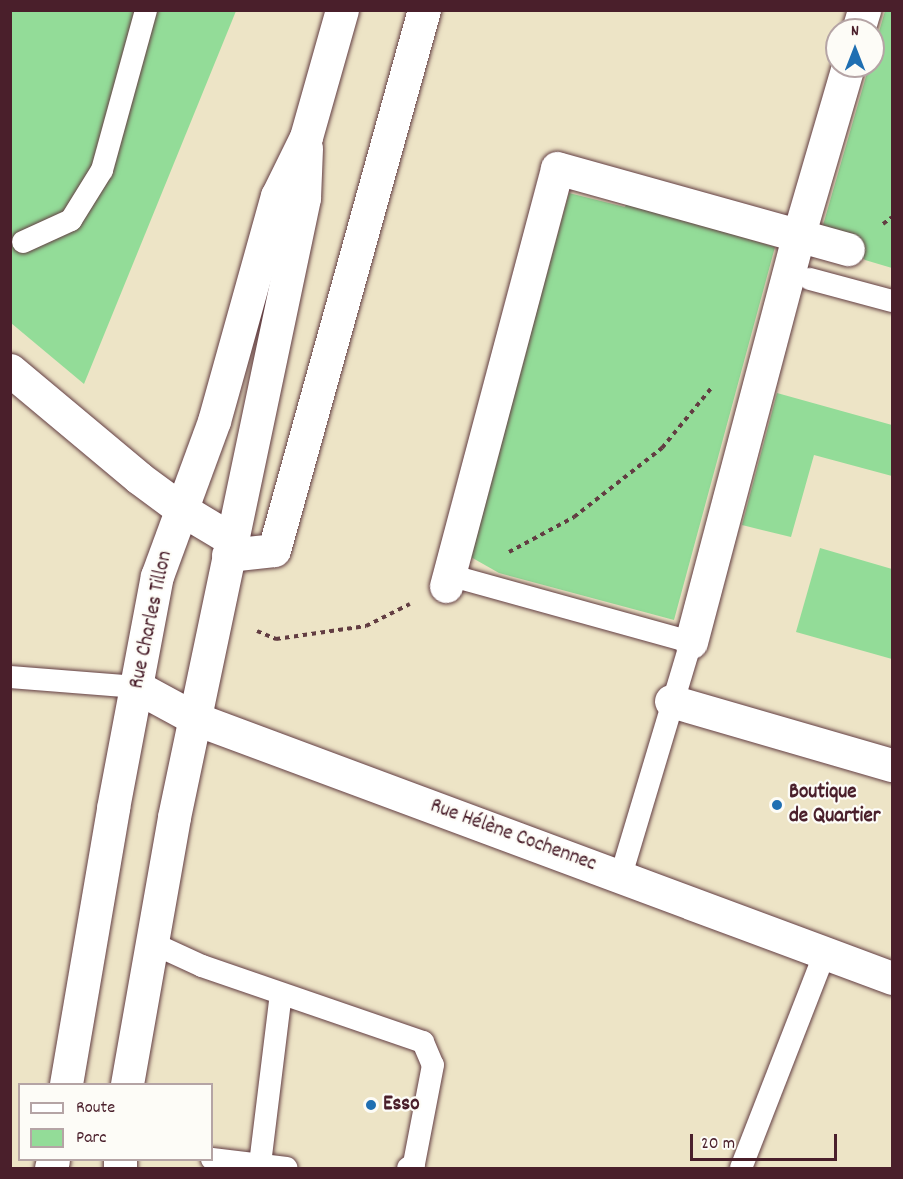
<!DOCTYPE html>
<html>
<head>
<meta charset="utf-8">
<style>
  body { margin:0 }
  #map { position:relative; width:903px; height:1179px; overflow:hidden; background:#ede4c6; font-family:Dekko,sans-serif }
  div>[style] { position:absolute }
  .green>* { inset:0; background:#93dc98 }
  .path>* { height:4px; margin-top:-2px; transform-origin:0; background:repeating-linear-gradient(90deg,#623d42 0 4.5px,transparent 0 9px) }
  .roads { filter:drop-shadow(0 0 2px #623d42) drop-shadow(0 0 2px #623d42) }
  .service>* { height:22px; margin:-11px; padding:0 11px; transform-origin:11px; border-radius:11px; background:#fff }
  .pedestrian>* { height:33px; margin:-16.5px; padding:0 16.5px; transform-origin:16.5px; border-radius:16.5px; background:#fff }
  .minor>* { height:33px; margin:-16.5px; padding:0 16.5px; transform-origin:16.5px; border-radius:16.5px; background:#fff }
  .tertiary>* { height:33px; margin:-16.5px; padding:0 16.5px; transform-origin:16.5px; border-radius:16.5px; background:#fff }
  .dots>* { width:16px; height:16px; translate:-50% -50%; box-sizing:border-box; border:3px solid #fdfcf7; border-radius:50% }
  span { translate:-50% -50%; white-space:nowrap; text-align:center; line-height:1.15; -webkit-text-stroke:4.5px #fdfcf7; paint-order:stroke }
  .street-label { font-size:21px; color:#4a1f2b }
  .poi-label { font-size:21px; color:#4a1f2b; font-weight:700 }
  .left { translate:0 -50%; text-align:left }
  .frame { position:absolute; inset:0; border:12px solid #4a1f2b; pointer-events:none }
  .legend { position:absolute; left:18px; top:1083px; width:195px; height:78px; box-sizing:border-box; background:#fdfcf7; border:2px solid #b5a4a5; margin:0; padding:8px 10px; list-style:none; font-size:18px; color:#4a1f2b }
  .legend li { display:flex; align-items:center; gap:12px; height:30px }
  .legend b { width:30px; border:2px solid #b5a4a5 }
  .north { position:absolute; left:825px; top:18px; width:60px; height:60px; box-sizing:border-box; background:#fdfcf7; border:2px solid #b5a4a5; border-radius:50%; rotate:0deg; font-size:16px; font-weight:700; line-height:24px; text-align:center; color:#4a1f2b }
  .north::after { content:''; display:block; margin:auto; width:21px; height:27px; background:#1f6fb2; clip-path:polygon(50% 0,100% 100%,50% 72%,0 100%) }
  .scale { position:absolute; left:690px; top:1134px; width:147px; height:27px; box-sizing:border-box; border:3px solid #4a1f2b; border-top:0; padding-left:8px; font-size:18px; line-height:21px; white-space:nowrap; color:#4a1f2b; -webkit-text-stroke:4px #fdfcf7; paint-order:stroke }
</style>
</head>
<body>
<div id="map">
  <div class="green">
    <i style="clip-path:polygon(10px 11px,236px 11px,84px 384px,11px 323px)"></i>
    <i style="clip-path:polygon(885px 11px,892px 11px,892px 268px,865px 260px,836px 234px,821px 232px,869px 66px,873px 66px,873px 52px)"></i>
    <i style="clip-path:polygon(569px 193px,625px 207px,627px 202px,775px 247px,674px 620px,499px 573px,469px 556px)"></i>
    <i style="clip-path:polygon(777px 393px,892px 425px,892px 476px,814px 455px,791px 537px,742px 525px)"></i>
    <i style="clip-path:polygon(820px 548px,892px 569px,892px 659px,796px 632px)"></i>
  </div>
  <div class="path">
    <i style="left:883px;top:224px;width:11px;rotate:-38deg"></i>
    <i style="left:509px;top:552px;width:74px;rotate:-28.3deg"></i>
    <i style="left:574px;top:517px;width:112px;rotate:-38.1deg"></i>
    <i style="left:662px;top:448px;width:80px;rotate:-50.6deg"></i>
    <i style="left:257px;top:631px;width:21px;rotate:23deg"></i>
    <i style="left:276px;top:639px;width:91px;rotate:-8.2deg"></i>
    <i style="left:366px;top:626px;width:49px;rotate:-26.6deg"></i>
  </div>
  <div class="roads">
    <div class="service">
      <i style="left:23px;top:242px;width:53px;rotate:-24.6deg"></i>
      <i style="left:71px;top:220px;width:59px;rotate:-58.2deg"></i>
      <i style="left:102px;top:170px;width:166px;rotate:-74.6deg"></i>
      <i style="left:810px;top:279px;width:85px;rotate:15deg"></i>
      <i style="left:460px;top:578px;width:240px;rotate:15.5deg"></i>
      <i style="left:691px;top:642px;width:244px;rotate:106.7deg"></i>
      <i style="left:10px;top:677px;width:127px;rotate:4.5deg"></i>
      <i style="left:152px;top:943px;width:55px;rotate:24.7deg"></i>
      <i style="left:202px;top:966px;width:234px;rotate:19deg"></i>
      <i style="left:423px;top:1042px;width:25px;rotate:67deg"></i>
      <i style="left:433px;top:1065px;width:101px;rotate:100.9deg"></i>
      <i style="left:414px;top:1164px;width:7px;rotate:146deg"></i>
      <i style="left:212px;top:1159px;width:75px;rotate:6.9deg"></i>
      <i style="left:260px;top:1164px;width:171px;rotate:-83deg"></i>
      <i style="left:741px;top:1168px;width:231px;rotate:-68.7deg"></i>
    </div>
    <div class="pedestrian">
      <i style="left:858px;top:30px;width:21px;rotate:-73deg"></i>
      <i style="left:446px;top:586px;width:432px;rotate:-75.1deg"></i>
      <i style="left:557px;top:168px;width:302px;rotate:15.6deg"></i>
      <i style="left:691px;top:642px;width:419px;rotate:-75.2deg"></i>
      <i style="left:798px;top:237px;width:178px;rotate:-73.7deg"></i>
    </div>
    <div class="minor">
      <i style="left:10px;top:370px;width:168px;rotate:39.9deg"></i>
      <i style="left:139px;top:478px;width:52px;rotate:36.4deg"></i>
      <i style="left:181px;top:509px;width:58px;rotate:31deg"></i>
      <i style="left:228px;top:555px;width:46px;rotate:-6.2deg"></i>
      <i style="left:274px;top:550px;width:560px;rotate:-74.48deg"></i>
      <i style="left:137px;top:687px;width:67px;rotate:28.5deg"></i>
      <i style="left:196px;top:719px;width:743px;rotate:20.41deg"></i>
      <i style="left:671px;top:701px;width:230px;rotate:16.2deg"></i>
    </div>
    <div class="tertiary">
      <i style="left:66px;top:1084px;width:280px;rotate:-80.3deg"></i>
      <i style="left:113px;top:808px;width:236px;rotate:-79.3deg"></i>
      <i style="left:157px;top:576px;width:165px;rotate:-69.8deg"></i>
      <i style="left:214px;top:421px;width:234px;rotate:-74.4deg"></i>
      <i style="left:277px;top:196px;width:66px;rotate:-63.8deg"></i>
      <i style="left:306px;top:137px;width:132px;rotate:-74.2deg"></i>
      <i style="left:127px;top:1084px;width:271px;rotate:-80deg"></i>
      <i style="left:174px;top:817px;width:633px;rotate:-78.14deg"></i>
      <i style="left:304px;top:198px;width:50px;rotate:-87.7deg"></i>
      <i style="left:51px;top:1168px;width:8px;rotate:-76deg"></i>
      <i style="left:120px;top:1168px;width:8px;rotate:-90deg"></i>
    </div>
  </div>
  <div class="dots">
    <i style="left:777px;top:805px;background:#1f6fb2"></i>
    <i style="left:371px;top:1105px;background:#1f6fb2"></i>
  </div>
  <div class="street-label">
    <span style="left:152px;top:620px;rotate:-78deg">Rue Charles Tillon</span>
    <span style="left:513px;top:836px;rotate:20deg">Rue Hélène Cochennec</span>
  </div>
  <div class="poi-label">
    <span class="left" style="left:789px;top:805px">Boutique<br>de Quartier</span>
    <span class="left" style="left:383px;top:1105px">Esso</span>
  </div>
  <div class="frame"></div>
  <ul class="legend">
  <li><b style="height:8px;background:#fff"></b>Route</li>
  <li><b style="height:16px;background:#93dc98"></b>Parc</li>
  </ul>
  <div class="north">N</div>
  <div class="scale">20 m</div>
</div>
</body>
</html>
